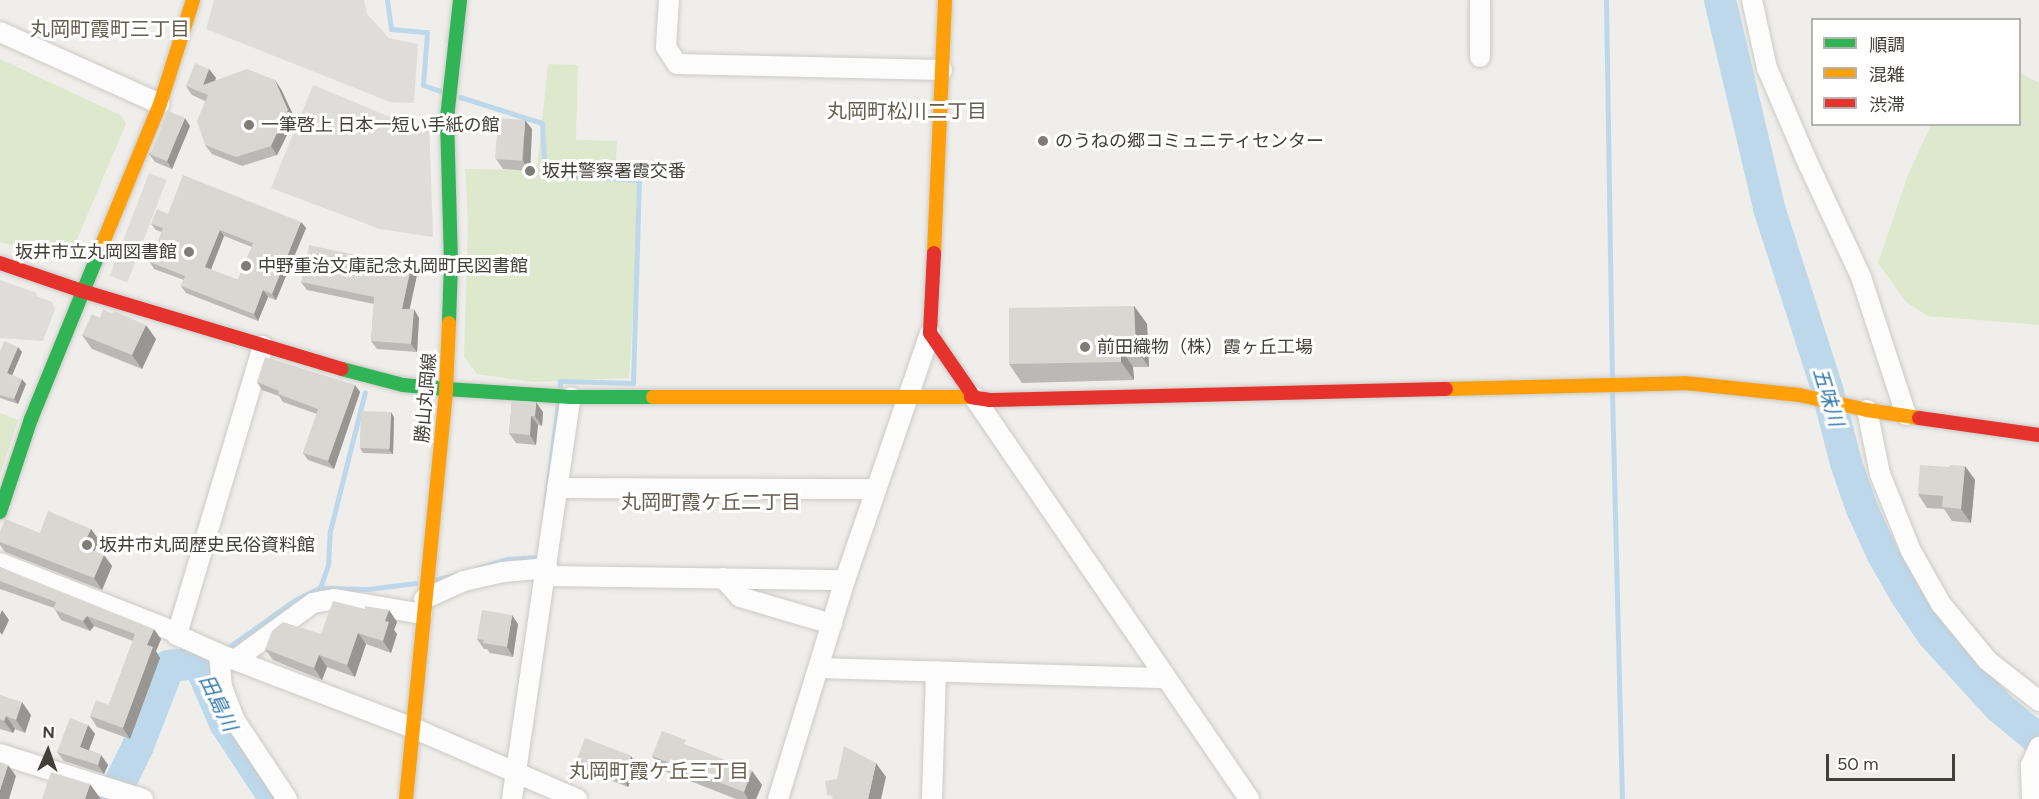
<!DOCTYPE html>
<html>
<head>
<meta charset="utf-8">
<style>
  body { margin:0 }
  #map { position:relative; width:2039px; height:799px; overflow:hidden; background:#efeeea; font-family:Figtree,"Noto Sans JP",sans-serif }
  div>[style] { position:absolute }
  .green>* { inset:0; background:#dde8cc }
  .parking>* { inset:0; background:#dfddda; transform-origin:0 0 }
  .stream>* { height:5px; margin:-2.5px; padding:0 2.5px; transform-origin:2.5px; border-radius:2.5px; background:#bdd8eb }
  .river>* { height:32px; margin:-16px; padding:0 16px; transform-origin:16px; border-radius:16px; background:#bdd8eb }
  .roads { filter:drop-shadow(0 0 2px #cccac6) drop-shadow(0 0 2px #cccac6) }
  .street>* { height:20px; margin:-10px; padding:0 10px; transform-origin:10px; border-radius:10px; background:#fdfcfc }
  .fast>* { height:14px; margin:-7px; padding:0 7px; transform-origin:7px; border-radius:7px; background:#30b455 }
  .slow>* { height:14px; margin:-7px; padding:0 7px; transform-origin:7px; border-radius:7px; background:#ff9f0a }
  .jam>* { height:14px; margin:-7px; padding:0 7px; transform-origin:7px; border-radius:7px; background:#e5322d }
  .wall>* { inset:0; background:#bbb9b5 }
  .shaded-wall>* { inset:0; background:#989693 }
  .building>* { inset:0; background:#d9d7d2; transform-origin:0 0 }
  .dots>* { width:16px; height:16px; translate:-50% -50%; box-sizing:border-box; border:3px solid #fff; border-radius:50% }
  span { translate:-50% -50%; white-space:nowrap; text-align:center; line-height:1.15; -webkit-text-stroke:6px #fff; paint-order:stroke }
  .poi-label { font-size:18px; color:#454037 }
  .left { translate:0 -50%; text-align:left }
  .right { translate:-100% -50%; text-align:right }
  .street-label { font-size:18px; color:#454037 }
  .neighbourhood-label { font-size:20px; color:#675d4e }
  .water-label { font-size:20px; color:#3679aa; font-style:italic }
  .legend { position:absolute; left:1811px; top:18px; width:210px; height:108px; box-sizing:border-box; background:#fff; border:2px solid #b5b3af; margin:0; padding:8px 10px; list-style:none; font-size:18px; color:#454037 }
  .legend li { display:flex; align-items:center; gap:12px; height:30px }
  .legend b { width:30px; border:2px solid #b5b3af }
  .north { position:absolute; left:18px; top:721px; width:60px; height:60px; -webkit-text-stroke:4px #fff; paint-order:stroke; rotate:2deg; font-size:16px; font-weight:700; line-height:24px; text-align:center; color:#454037 }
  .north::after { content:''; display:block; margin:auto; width:21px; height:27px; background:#454037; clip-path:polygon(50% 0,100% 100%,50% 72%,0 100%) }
  .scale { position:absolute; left:1826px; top:754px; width:129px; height:27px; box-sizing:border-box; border:3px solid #454037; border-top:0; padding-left:8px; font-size:18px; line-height:21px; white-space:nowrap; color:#454037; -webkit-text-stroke:4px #fff; paint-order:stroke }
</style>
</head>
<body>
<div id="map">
  <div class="green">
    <i style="clip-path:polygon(0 59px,122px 116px,126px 124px,75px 244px,50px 257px,0 242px)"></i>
    <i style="clip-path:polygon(548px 64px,578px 65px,576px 140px,617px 141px,616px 167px,641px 188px,629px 378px,533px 382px,477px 374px,464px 357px,468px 222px,465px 169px,537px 170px)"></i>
    <i style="clip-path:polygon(2020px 73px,2039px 83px,2039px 325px,1928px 316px,1906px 302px,1878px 263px,1908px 175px,1931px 125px,2020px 124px)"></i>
    <i style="clip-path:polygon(0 413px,18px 420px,0 474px)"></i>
  </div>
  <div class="parking">
    <i style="clip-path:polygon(214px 0,364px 0,367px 14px,389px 38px,418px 44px,414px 103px,390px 102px,206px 29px)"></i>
    <i style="clip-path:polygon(313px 85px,390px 117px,429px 119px,433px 237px,380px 229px,271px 188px)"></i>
    <i style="left:149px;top:173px;width:19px;height:110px;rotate:21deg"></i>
    <i style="clip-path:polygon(0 280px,37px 293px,36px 296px,52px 302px,55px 309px,43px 341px,0 338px)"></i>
  </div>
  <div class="stream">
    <i style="left:387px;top:0;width:29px;rotate:82deg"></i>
    <i style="left:391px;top:29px;width:36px;rotate:5deg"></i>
    <i style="left:427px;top:32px;width:53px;rotate:94.3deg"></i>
    <i style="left:423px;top:85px;width:18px;rotate:19deg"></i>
    <i style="left:1606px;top:0;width:377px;rotate:89.1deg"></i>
    <i style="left:460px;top:97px;width:86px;rotate:17.6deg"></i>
    <i style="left:542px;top:123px;width:35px;rotate:87deg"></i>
    <i style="left:544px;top:158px;width:18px;rotate:68deg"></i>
    <i style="left:551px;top:175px;width:88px;rotate:3.3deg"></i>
    <i style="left:639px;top:180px;width:203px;rotate:91.7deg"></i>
    <i style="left:633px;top:383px;width:73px;rotate:-178.4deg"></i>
    <i style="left:560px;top:381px;width:6px;rotate:90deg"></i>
    <i style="left:1612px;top:393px;width:406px;rotate:88.6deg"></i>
    <i style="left:545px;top:506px;width:102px;rotate:-82.7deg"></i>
    <i style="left:478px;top:568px;width:31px;rotate:-17deg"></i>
    <i style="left:508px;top:559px;width:31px;rotate:-4deg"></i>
    <i style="left:539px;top:557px;width:6px;rotate:-81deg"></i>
    <i style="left:434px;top:580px;width:21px;rotate:-14deg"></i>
    <i style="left:320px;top:588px;width:24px;rotate:-71deg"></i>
    <i style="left:328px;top:565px;width:34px;rotate:-87deg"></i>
    <i style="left:330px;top:531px;width:143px;rotate:-75.9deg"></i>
    <i style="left:223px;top:651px;width:88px;rotate:-35.3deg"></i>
    <i style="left:295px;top:600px;width:28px;rotate:-26deg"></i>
    <i style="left:320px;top:588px;width:48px;rotate:1.2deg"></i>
    <i style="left:368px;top:589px;width:48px;rotate:-7.1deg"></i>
    <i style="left:199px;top:663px;width:15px;rotate:-28deg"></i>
  </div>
  <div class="river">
    <i style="left:1720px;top:0;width:214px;rotate:76.7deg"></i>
    <i style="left:1769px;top:208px;width:190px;rotate:72.2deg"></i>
    <i style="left:1827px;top:389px;width:76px;rotate:75.6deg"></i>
    <i style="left:1846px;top:463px;width:49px;rotate:70.8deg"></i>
    <i style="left:1862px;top:509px;width:48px;rotate:65.6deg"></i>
    <i style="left:1882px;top:553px;width:48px;rotate:60.3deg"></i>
    <i style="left:1906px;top:595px;width:48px;rotate:56deg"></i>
    <i style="left:1933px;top:635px;width:98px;rotate:47.5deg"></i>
    <i style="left:1999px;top:707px;width:52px;rotate:39.5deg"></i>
    <i style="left:112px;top:799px;width:59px;rotate:-63.9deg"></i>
    <i style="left:138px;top:746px;width:86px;rotate:-68.8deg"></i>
    <i style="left:169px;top:666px;width:30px;rotate:-6deg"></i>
    <i style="left:199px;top:663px;width:65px;rotate:66.6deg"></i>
    <i style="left:225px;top:723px;width:91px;rotate:56.7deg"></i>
  </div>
  <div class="roads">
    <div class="street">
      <i style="left:669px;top:0;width:47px;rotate:93.7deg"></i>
      <i style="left:666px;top:47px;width:20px;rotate:57deg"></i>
      <i style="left:677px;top:64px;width:265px;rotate:1.3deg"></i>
      <i style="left:1480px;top:0;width:57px;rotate:90deg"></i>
      <i style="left:1752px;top:0;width:70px;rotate:77.6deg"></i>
      <i style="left:1767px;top:68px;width:99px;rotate:66.8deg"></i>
      <i style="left:1806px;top:159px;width:130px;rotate:65deg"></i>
      <i style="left:1861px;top:277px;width:145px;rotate:71.9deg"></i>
      <i style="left:0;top:32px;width:175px;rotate:24.2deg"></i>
      <i style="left:263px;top:346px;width:302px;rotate:106.6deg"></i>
      <i style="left:177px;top:635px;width:46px;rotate:24.3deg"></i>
      <i style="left:219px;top:654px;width:208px;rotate:20.9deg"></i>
      <i style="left:413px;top:728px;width:179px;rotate:23.4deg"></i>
      <i style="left:974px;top:397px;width:487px;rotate:55.6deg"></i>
      <i style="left:1867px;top:410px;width:65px;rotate:78.5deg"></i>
      <i style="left:1880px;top:474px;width:83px;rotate:68.1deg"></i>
      <i style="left:1911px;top:551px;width:61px;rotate:60.5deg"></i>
      <i style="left:1941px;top:604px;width:74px;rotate:50.5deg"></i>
      <i style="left:1988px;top:661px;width:65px;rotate:38.1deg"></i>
      <i style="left:557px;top:488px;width:319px;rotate:0.2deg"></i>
      <i style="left:0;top:563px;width:191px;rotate:21.5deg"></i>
      <i style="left:546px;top:576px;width:299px;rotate:0.8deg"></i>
      <i style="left:723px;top:578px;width:25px;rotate:48deg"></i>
      <i style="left:740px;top:597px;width:96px;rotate:16.4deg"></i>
      <i style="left:424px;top:599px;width:44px;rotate:-24.2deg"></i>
      <i style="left:464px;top:581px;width:40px;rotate:-13deg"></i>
      <i style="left:503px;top:572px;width:45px;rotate:-5.1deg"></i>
      <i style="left:219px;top:654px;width:33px;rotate:85deg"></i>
      <i style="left:222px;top:687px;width:34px;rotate:69deg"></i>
      <i style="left:234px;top:719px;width:96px;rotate:56.5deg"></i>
      <i style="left:235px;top:660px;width:97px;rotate:-36.2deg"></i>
      <i style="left:313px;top:603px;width:10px;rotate:-11deg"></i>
      <i style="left:323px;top:601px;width:12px;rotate:-9deg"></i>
      <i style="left:335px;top:599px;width:88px;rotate:9.8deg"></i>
      <i style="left:819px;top:668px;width:346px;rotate:1.7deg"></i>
      <i style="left:0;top:754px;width:150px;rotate:17.5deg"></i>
      <i style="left:512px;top:799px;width:406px;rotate:-81.7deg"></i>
      <i style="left:778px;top:799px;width:229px;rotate:-73deg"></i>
      <i style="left:845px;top:580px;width:261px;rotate:-71deg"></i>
      <i style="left:932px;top:799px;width:128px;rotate:-88.2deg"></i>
      <i style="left:2032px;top:799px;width:34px;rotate:-92deg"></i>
      <i style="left:2031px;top:765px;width:20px;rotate:-66deg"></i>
    </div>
    <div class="fast">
      <i style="left:449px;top:323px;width:61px;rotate:-88.1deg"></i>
      <i style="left:451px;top:262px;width:144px;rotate:-91.6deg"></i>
      <i style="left:447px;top:118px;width:119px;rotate:-83.7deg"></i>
      <i style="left:342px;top:369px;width:63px;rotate:14.7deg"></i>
      <i style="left:403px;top:385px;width:43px;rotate:5.3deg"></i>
      <i style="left:446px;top:389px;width:125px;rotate:3.7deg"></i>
      <i style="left:571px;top:397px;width:82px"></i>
      <i style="left:0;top:512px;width:98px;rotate:-71.6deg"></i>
      <i style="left:31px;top:419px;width:193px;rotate:-67.8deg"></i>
    </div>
    <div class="slow">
      <i style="left:104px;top:240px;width:147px;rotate:-67.6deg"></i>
      <i style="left:160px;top:104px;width:109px;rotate:-72.4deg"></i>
      <i style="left:934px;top:253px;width:253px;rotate:-87.5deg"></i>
      <i style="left:1446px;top:389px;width:239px;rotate:-1.4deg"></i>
      <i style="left:1685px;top:383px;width:115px;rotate:6deg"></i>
      <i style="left:1799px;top:395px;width:70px;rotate:12.4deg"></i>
      <i style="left:1867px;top:410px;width:53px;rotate:8.7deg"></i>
      <i style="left:653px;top:397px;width:318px"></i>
      <i style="left:406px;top:799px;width:412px;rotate:-84.4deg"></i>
      <i style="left:446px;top:389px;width:66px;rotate:-87.4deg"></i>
    </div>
    <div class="jam">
      <i style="left:934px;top:253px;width:80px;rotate:92.9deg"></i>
      <i style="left:930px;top:333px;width:78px;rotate:55.5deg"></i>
      <i style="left:0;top:263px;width:87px;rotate:18.9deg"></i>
      <i style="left:82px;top:291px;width:271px;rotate:16.7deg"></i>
      <i style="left:971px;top:397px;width:19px;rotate:9deg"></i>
      <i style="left:990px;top:400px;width:456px;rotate:-1.4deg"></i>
      <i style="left:1919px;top:418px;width:121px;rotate:8.1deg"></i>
    </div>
  </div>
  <div class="wall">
    <i style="clip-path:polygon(209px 69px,216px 78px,215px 80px,281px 89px,295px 119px,277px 155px,242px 166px,212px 154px,205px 145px,205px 101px,192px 95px,186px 86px)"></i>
    <i style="clip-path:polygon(190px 126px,172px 169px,155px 162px,149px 154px)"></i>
    <i style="clip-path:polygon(532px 129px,530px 171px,503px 169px,496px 159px)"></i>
    <i style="clip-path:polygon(evenodd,168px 214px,301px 222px,306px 228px,276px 300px,268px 297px,258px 321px,186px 293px,181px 286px,184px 280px,154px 269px,150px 262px,162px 232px,156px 230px,151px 224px,168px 214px,224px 236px,252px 247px,238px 280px,211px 270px,224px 236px)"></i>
    <i style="clip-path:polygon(417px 275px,409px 309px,419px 318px,417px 352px,377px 349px,371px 341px,374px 304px,307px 290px,301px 282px)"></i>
    <i style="clip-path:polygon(1134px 306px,1147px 324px,1149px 367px,1133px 367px,1134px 380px,1022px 383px,1009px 364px)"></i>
    <i style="clip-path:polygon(112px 314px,156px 339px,142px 369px,92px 349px,82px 335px,100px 318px)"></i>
    <i style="clip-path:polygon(0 352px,22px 352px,12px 375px,26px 384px,18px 404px,0 398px)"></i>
    <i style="clip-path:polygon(257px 382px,355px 385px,360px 392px,334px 469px,308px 460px,303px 453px,317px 414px,283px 402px,279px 396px,262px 390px)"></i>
    <i style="clip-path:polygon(512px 401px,543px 412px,542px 426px,538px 425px,536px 445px,516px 443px,509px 433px)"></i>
    <i style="clip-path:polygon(394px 417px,393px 454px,363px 453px,360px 448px)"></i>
    <i style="clip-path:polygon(1965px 466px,1975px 480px,1971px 523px,1952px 521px,1944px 509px,1927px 508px,1918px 494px,1949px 467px)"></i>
    <i style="clip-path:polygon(91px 529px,99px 540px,94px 551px,104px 555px,112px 566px,102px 590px,5px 552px,0 545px,0 532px,40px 533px)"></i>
    <i style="clip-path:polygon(0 567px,161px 639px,156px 651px,160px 658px,130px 739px,97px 727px,90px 716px,109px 705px,133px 641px,94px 626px,90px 631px,61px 620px,54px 608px,0 589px)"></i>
    <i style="clip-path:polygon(365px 609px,389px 610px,397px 622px,394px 630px,397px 634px,391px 653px,366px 644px,355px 677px,327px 667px,322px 680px,273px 660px,265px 649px,321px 634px)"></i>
    <i style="clip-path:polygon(518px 624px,513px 657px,490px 653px,487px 649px,484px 649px,477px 639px)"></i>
    <i style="clip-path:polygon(0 695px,31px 715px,25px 733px,15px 729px,13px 733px,0 729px)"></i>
    <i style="clip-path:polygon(88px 725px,95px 734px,89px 750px,101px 755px,108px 765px,104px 774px,64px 761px,57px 752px)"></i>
    <i style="clip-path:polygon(689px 746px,752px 771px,762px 785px,756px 799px,736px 799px,662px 770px,652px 756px)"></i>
    <i style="clip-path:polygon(577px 760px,637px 765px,628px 787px,583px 769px)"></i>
  </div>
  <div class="shaded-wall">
    <i style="clip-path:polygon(209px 69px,216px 78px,209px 94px,203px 85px)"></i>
    <i style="clip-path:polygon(275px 80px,281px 89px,295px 119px,277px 155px,271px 146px)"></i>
    <i style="clip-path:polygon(185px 118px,190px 126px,172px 169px,167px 161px)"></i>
    <i style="clip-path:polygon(525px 120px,532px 129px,530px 171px,523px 161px)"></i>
    <i style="clip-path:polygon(301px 222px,306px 228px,276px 300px,272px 294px)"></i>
    <i style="clip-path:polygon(220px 230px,224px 236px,209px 274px,205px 267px)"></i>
    <i style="clip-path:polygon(411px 267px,417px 275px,408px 317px,402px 309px)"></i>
    <i style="clip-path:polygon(263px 290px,268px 297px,258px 321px,254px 314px)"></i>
    <i style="clip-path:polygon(1134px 306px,1147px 324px,1149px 367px,1136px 349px)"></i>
    <i style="clip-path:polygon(414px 309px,419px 318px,417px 352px,411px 344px)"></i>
    <i style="clip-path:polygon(146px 325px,156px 339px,142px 369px,132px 355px)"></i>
    <i style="clip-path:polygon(18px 347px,22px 352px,11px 378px,7px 373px)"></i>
    <i style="clip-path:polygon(1121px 349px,1133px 367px,1134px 380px,1121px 362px)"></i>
    <i style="clip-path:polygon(22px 379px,26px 384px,18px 404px,14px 399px)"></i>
    <i style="clip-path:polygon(355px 385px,360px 392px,334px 469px,328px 461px)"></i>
    <i style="clip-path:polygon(536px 402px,543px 412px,542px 426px,535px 416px)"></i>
    <i style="clip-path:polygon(391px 412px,394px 417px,393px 454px,389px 450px)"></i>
    <i style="clip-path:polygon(531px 416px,538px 425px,536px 445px,530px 435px)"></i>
    <i style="clip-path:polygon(1965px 466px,1975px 480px,1971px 523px,1961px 509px)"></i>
    <i style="clip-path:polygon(91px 529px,99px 540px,92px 558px,83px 546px)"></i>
    <i style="clip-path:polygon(104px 555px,112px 566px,102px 590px,94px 578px)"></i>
    <i style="clip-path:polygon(2px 610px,9px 620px,2px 635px,0 632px,0 615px)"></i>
    <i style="clip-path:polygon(389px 610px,397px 622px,394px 630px,397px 634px,391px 653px,383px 641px,385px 621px)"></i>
    <i style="clip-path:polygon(512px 615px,518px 624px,513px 657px,507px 647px)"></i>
    <i style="clip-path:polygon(87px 616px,94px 626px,90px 631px,83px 621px)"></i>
    <i style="clip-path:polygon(154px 629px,161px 639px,156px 651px,160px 658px,130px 739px,123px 728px,147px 645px)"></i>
    <i style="clip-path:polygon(358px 633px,366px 644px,355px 677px,347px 665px)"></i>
    <i style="clip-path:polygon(319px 655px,327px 667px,322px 680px,314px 668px)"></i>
    <i style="clip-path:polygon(22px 702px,31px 715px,25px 733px,16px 720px)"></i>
    <i style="clip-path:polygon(6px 716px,15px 729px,13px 733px,4px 721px)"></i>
    <i style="clip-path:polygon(88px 725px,95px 734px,86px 757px,80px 747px)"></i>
    <i style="clip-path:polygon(101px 755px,108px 765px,104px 774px,98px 765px)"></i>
    <i style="clip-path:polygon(631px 756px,637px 765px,628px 787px,622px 778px)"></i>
    <i style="clip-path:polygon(876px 763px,886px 777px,881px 799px,868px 799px)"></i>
    <i style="clip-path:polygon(8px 765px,16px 776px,9px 799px,0 799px,0 790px)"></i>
    <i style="clip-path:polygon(752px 771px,762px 785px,756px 799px,748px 799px,744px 792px)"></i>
    <i style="clip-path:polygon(90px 784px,100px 798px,100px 799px,85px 799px)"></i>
  </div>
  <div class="building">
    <i style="clip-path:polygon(195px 63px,209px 69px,203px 85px,247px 69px,275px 80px,288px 110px,271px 146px,236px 157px,205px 145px,197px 121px,208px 95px,186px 86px)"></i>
    <i style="left:168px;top:111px;width:18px;height:47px;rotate:22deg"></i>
    <i style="left:498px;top:118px;width:27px;height:41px;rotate:4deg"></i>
    <i style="clip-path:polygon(evenodd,183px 175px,301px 222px,272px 294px,263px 290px,254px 314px,181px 286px,185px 276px,150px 262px,163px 228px,151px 224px,157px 209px,168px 214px,183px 175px,220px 230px,253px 243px,238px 280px,205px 267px,220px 230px)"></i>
    <i style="clip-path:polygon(309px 245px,411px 267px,402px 309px,414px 309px,411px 344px,371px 341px,374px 297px,301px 282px)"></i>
    <i style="clip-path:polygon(1134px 306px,1136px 349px,1121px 349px,1121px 362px,1009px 364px,1009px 308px)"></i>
    <i style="clip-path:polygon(103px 309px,112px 314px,114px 311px,146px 325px,132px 355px,82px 335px,92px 314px,100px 318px)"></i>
    <i style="clip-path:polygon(4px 341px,18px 347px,7px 373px,22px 379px,14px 399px,0 395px,0 352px)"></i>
    <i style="clip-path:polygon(265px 357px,355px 385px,328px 461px,303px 453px,318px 409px,278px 394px,279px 391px,257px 382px)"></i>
    <i style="clip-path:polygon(512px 401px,536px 402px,535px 416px,531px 416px,530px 435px,509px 433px)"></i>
    <i style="left:361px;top:411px;width:30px;height:37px;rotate:2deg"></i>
    <i style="clip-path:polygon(1920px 465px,1949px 467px,1950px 465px,1965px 466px,1961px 509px,1942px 507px,1943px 496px,1918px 494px)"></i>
    <i style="clip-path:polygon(48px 511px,91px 529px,83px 546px,104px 555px,94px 578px,0 542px,0 532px,5px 519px,40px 533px)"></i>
    <i style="clip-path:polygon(0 567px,154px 629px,147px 645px,153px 647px,123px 728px,90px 716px,96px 700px,109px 705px,135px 634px,87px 616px,83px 621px,53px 609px,56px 602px,0 581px)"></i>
    <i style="clip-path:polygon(333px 601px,365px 609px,365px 606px,389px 610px,385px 621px,389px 622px,383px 641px,358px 633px,347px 665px,319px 655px,314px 668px,265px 649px,272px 631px,283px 622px,321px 634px)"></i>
    <i style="clip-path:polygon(482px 610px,512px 615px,507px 647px,483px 643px,484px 640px,477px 639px)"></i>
    <i style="clip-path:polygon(0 695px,22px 702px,16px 720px,6px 716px,4px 721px,0 719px)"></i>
    <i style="clip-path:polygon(70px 718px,88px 725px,80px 747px,101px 755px,98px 765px,57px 752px)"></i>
    <i style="clip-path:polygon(662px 731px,686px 740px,684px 744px,752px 771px,744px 792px,652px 756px)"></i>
    <i style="left:585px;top:738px;width:49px;height:23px;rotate:21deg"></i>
    <i style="clip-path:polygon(844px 746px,876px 763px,868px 799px,832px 799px,833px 796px,827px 795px,825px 781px,837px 779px)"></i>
    <i style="clip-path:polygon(0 762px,8px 765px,0 790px)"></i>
    <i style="clip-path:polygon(51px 772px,90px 784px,85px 799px,42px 799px)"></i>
  </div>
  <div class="dots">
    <i style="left:249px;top:125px;background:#807d76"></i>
    <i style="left:1043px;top:141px;background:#807d76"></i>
    <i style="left:530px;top:171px;background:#807d76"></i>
    <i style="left:189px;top:252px;background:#807d76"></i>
    <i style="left:246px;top:266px;background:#807d76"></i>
    <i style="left:1085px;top:347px;background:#807d76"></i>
    <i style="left:87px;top:545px;background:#807d76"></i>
  </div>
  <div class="poi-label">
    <span class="left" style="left:261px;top:125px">一筆啓上 日本一短い手紙の館</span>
    <span class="left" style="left:1055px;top:141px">のうねの郷コミュニティセンター</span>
    <span class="left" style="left:542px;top:171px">坂井警察署霞交番</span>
    <span class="right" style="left:177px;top:252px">坂井市立丸岡図書館</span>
    <span class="left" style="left:258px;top:266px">中野重治文庫記念丸岡町民図書館</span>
    <span class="left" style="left:1097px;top:347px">前田織物（株）霞ヶ丘工場</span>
    <span class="left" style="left:99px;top:545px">坂井市丸岡歴史民俗資料館</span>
  </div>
  <div class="street-label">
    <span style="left:426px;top:398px;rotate:-85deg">勝山丸岡線</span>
  </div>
  <div class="neighbourhood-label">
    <span style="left:110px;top:29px">丸岡町霞町三丁目</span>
    <span style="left:907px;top:111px">丸岡町松川二丁目</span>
    <span style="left:711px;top:502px">丸岡町霞ケ丘二丁目</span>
    <span style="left:659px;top:771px">丸岡町霞ケ丘三丁目</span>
  </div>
  <div class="water-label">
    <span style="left:1828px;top:397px;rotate:73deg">五味川</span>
    <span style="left:218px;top:703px;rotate:64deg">田島川</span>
  </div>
  <ul class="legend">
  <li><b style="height:8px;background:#30b455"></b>順調</li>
  <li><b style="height:8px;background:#ff9f0a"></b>混雑</li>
  <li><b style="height:8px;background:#e5322d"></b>渋滞</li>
  </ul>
  <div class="north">N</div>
  <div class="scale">50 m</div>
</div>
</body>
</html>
